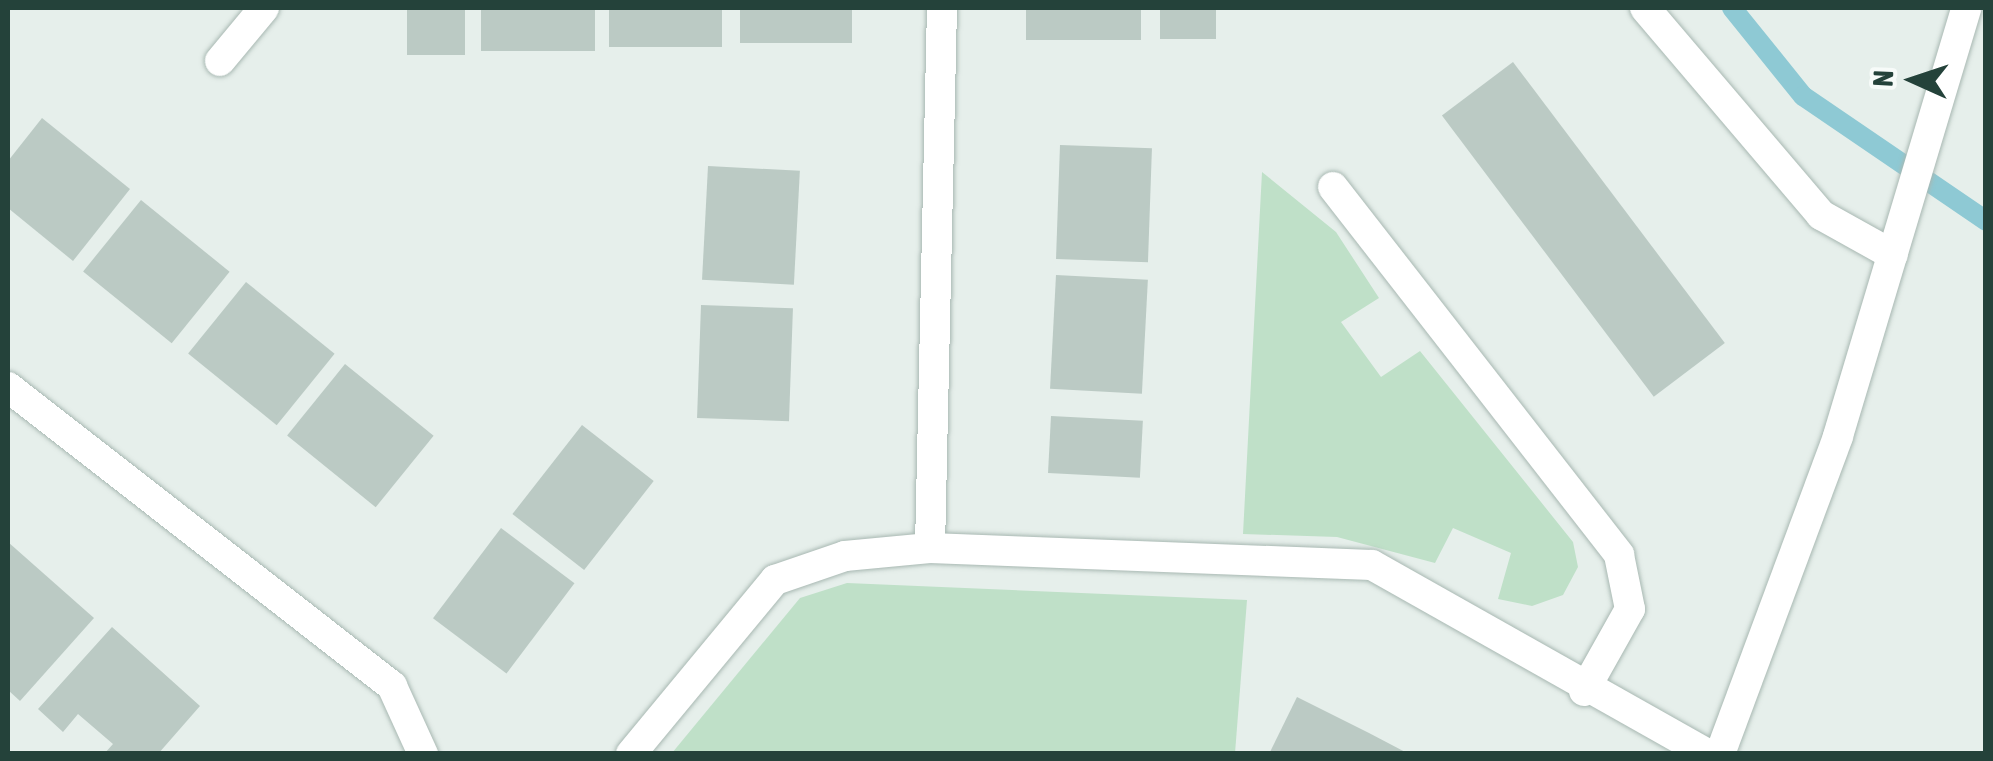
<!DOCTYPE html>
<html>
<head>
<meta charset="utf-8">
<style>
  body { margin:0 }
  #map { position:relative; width:1993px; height:761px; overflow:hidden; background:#e6efeb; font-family:"Asap Condensed",sans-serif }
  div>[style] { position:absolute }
  .green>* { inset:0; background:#bfe0c8 }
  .stream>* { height:20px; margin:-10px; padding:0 10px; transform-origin:10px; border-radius:10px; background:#8ec9d4 }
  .building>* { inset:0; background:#bbcac4; transform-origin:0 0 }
  .roads { filter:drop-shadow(0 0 2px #a8b8b2) drop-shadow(0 0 2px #a8b8b2) }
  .minor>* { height:30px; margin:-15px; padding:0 15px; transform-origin:15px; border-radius:15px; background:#fff }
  span { translate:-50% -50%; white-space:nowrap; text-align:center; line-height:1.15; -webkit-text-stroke:8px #f7fbf9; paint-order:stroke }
  .frame { position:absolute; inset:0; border:10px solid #24423a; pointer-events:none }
  .north { position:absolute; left:1863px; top:30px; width:100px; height:100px; -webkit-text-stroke:8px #f7fbf9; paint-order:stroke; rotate:273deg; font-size:28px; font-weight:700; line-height:40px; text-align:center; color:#24423a }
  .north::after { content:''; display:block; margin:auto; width:35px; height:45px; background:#24423a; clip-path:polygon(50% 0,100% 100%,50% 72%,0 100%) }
</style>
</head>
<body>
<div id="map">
  <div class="green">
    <i style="clip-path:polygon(1262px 172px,1336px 232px,1379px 298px,1341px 322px,1381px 377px,1420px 351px,1573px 542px,1578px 567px,1563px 595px,1532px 606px,1498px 599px,1511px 553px,1453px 528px,1435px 563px,1337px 537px,1243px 534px)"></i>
    <i style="clip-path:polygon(847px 583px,1247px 600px,1235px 753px,672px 753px,800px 598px)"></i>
  </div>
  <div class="stream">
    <i style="left:1732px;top:8px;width:113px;rotate:51.1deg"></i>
    <i style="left:1803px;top:96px;width:222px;rotate:34.3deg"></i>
  </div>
  <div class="building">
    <i style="left:407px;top:8px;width:58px;height:47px"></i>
    <i style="left:481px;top:8px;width:114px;height:43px"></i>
    <i style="left:609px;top:8px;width:113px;height:39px"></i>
    <i style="left:740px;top:8px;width:112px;height:35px"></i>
    <i style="left:1026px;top:8px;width:115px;height:32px"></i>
    <i style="left:1160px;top:8px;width:56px;height:31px"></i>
    <i style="left:1513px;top:62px;width:352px;height:89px;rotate:53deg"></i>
    <i style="clip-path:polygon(42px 118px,130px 189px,73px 261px,8px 208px,8px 161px)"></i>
    <i style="left:1060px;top:145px;width:92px;height:114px;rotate:2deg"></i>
    <i style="left:708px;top:166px;width:92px;height:114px;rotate:3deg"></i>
    <i style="left:141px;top:200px;width:114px;height:92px;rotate:39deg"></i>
    <i style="left:1056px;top:275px;width:92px;height:114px;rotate:3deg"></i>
    <i style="left:246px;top:282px;width:114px;height:92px;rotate:39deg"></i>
    <i style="left:701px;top:305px;width:92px;height:113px;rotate:2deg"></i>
    <i style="left:345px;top:364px;width:114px;height:92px;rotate:39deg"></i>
    <i style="left:1051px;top:416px;width:92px;height:57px;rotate:3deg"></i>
    <i style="left:582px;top:425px;width:91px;height:113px;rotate:38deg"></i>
    <i style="left:501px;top:528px;width:92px;height:113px;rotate:37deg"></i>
    <i style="clip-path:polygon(8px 542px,94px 618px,20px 701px,8px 690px)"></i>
    <i style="clip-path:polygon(112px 627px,200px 706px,158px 754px,104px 754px,113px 744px,78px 714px,63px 732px,38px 709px)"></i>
    <i style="clip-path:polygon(1297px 697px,1369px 733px,1409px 754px,1269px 754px)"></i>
  </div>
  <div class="roads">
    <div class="minor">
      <i style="left:1645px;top:8px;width:272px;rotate:49.6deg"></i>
      <i style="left:1821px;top:215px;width:82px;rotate:29.1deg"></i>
      <i style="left:220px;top:61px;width:69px;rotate:-50.3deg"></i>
      <i style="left:1333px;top:187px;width:466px;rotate:52.1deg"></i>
      <i style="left:1619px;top:555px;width:55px;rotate:78.5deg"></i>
      <i style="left:1630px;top:609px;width:94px;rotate:119.3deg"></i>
      <i style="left:8px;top:387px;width:487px;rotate:37.9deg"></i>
      <i style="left:392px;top:686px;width:75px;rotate:65.5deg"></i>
      <i style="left:930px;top:548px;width:540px;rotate:-88.73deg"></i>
      <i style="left:631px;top:754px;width:226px;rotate:-50.4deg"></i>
      <i style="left:775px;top:580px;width:74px;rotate:-18.9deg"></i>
      <i style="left:845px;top:556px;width:85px;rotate:-5.4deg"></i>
      <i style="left:930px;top:548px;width:442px;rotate:2.2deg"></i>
      <i style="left:1372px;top:565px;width:386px;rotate:29.4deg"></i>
      <i style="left:1720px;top:754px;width:339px;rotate:-69.6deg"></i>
      <i style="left:1838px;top:436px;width:447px;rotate:-73.3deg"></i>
    </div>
  </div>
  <div class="frame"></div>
  <div class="north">N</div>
</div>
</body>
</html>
